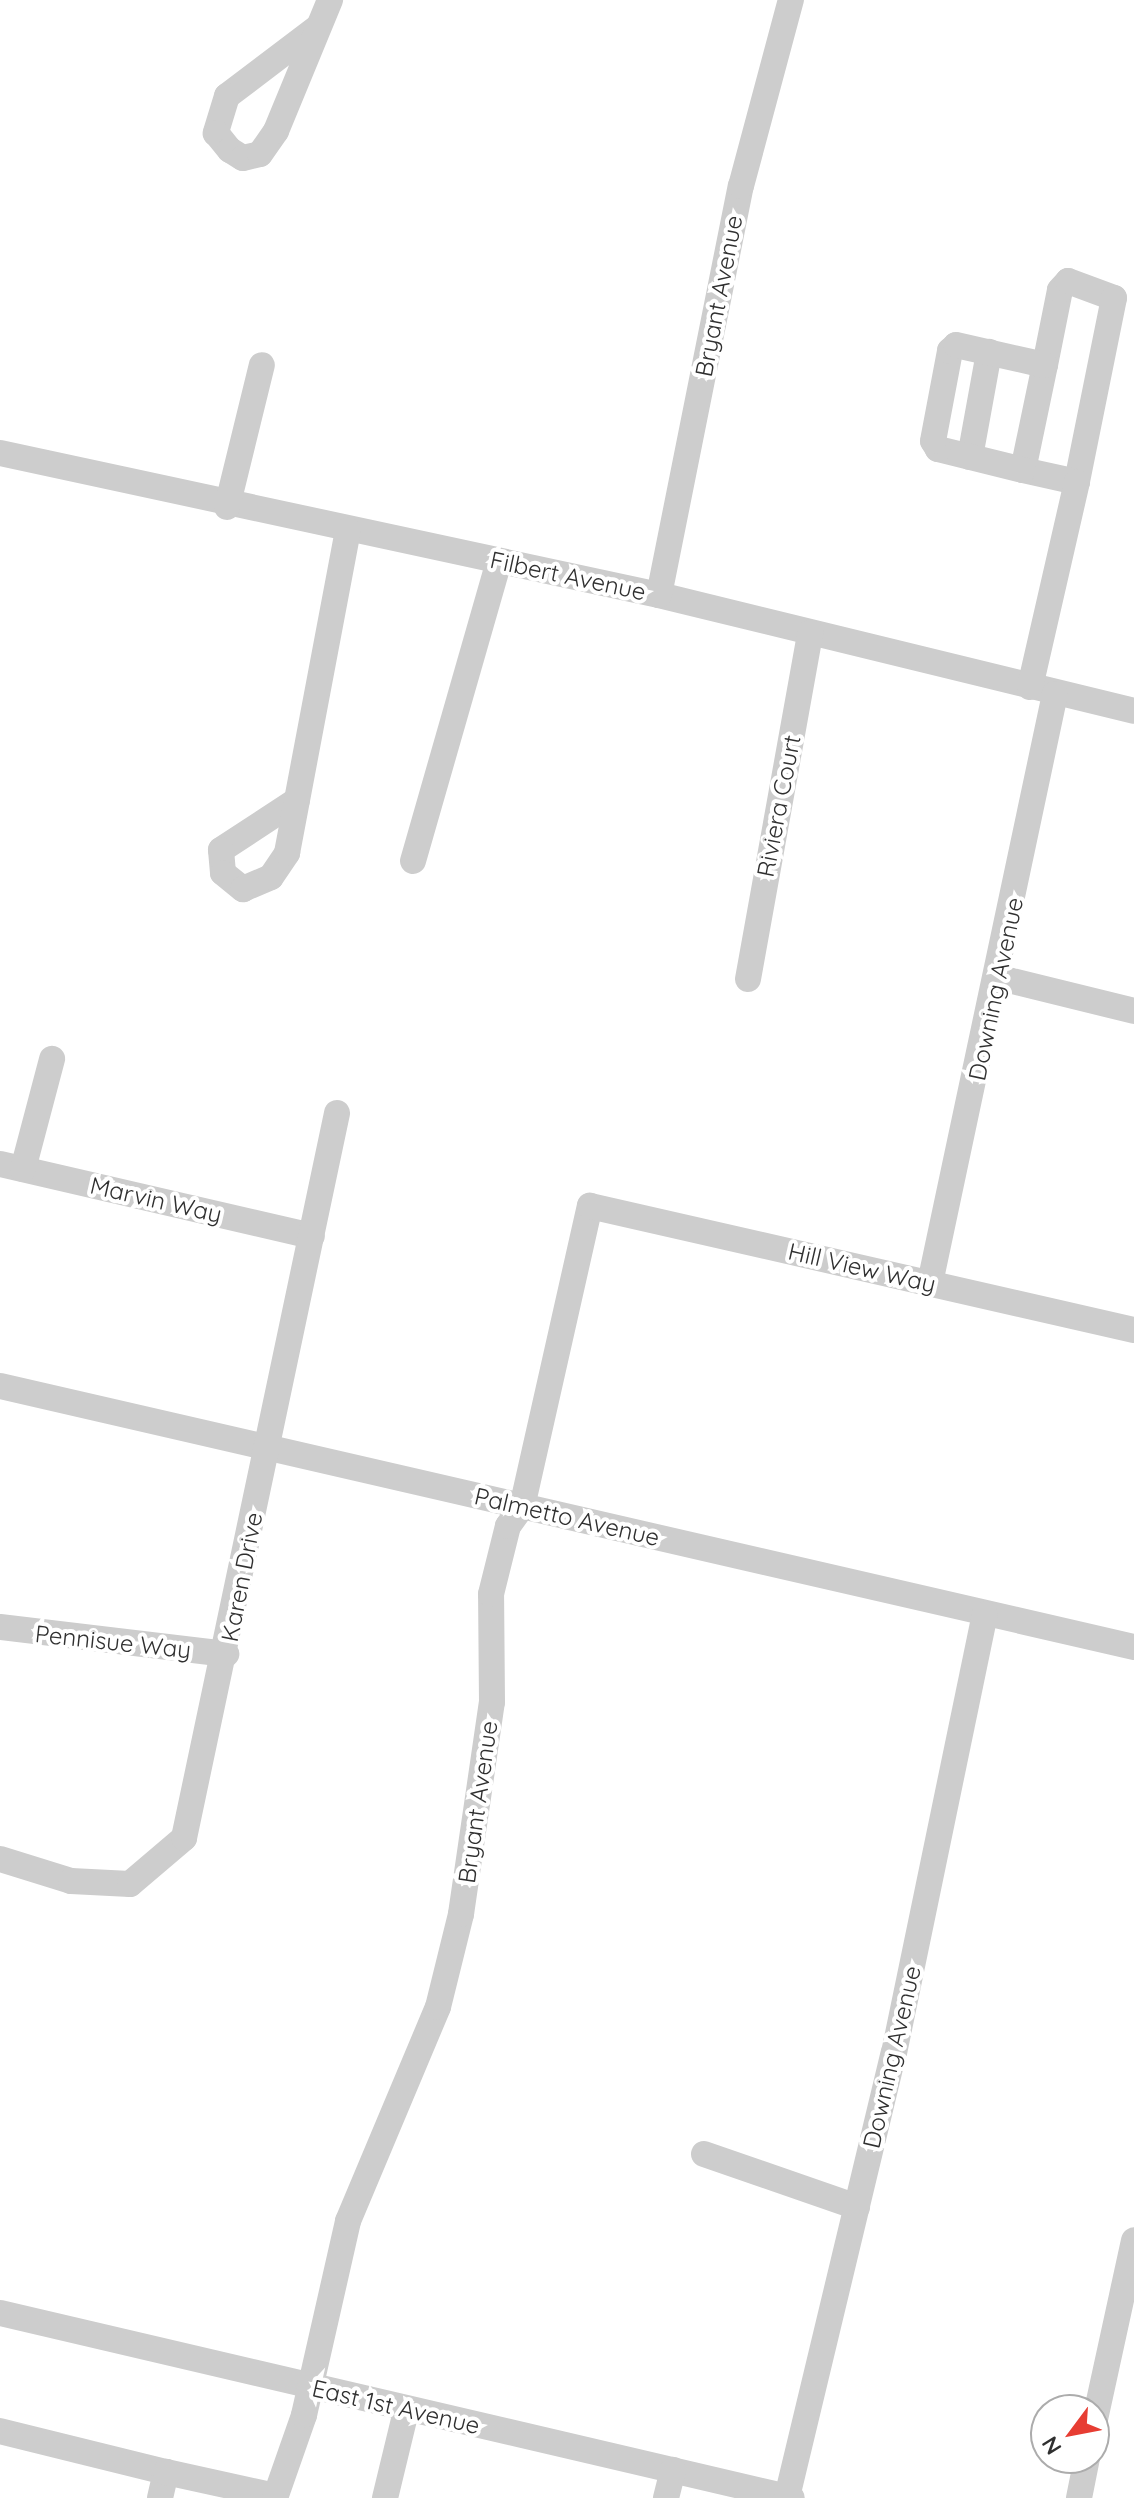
<!DOCTYPE html>
<html>
<head>
<meta charset="utf-8">
<style>
  body { margin:0 }
  #map { position:relative; width:1134px; height:2498px; overflow:hidden; background:#fff; font-family:Quicksand,sans-serif }
  div>[style] { position:absolute }
  .minor>* { height:26px; margin:-13px; padding:0 13px; transform-origin:13px; border-radius:13px; background:#cdcdcd }
  span { translate:-50% -50%; white-space:nowrap; text-align:center; line-height:1.15; -webkit-text-stroke:8px #fff; paint-order:stroke }
  .street-label { font-size:24px; color:#303030 }
  .north { position:absolute; left:1030px; top:2394px; width:80px; height:80px; box-sizing:border-box; background:#fff; border:2px solid #acacac; border-radius:50%; rotate:238deg; font-size:22px; font-weight:700; line-height:32px; text-align:center; color:#303030 }
  .north::after { content:''; display:block; margin:auto; width:28px; height:36px; background:#e73d33; clip-path:polygon(50% 0,100% 100%,50% 72%,0 100%) }
</style>
</head>
<body>
<div id="map">
  <div class="minor">
    <i style="left:318px;top:27px;width:114px;rotate:142.8deg"></i>
    <i style="left:227px;top:96px;width:39px;rotate:107deg"></i>
    <i style="left:216px;top:133px;width:22px;rotate:51deg"></i>
    <i style="left:230px;top:150px;width:15px;rotate:32deg"></i>
    <i style="left:243px;top:158px;width:17px;rotate:-13deg"></i>
    <i style="left:260px;top:154px;width:28px;rotate:-55deg"></i>
    <i style="left:276px;top:131px;width:142px;rotate:-67.6deg"></i>
    <i style="left:0;top:453px;width:674px;rotate:12.16deg"></i>
    <i style="left:659px;top:595px;width:489px;rotate:13.7deg"></i>
    <i style="left:970px;top:457px;width:107px;rotate:-79.7deg"></i>
    <i style="left:1023px;top:470px;width:107px;rotate:-78.2deg"></i>
    <i style="left:1045px;top:365px;width:76px;rotate:-78.7deg"></i>
    <i style="left:1060px;top:290px;width:12px;rotate:-48deg"></i>
    <i style="left:1068px;top:281px;width:49px;rotate:20.3deg"></i>
    <i style="left:1114px;top:298px;width:188px;rotate:101.4deg"></i>
    <i style="left:1077px;top:482px;width:55px;rotate:-167.5deg"></i>
    <i style="left:1023px;top:470px;width:88px;rotate:-166.1deg"></i>
    <i style="left:938px;top:449px;width:9px;rotate:-122deg"></i>
    <i style="left:933px;top:441px;width:92px;rotate:-79.3deg"></i>
    <i style="left:950px;top:351px;width:8px;rotate:-45deg"></i>
    <i style="left:956px;top:345px;width:91px;rotate:12.7deg"></i>
    <i style="left:227px;top:507px;width:146px;rotate:-76.2deg"></i>
    <i style="left:659px;top:595px;width:417px;rotate:-78.7deg"></i>
    <i style="left:741px;top:186px;width:193px;rotate:-75deg"></i>
    <i style="left:1030px;top:687px;width:210px;rotate:-77.1deg"></i>
    <i style="left:297px;top:800px;width:91px;rotate:146.7deg"></i>
    <i style="left:221px;top:850px;width:23px;rotate:85deg"></i>
    <i style="left:223px;top:873px;width:26px;rotate:39deg"></i>
    <i style="left:243px;top:889px;width:30px;rotate:-23deg"></i>
    <i style="left:271px;top:877px;width:29px;rotate:-56deg"></i>
    <i style="left:287px;top:853px;width:328px;rotate:-79.3deg"></i>
    <i style="left:413px;top:861px;width:311px;rotate:-74deg"></i>
    <i style="left:1000px;top:978px;width:138px;rotate:13.8deg"></i>
    <i style="left:748px;top:979px;width:352px;rotate:-79.8deg"></i>
    <i style="left:0;top:1164px;width:320px;rotate:13deg"></i>
    <i style="left:23px;top:1169px;width:114px;rotate:-75.2deg"></i>
    <i style="left:930px;top:1283px;width:602px;rotate:-78.02deg"></i>
    <i style="left:0;top:1386px;width:1164px;rotate:12.96deg"></i>
    <i style="left:0;top:1627px;width:228px;rotate:6.8deg"></i>
    <i style="left:0;top:1859px;width:74px;rotate:17.2deg"></i>
    <i style="left:71px;top:1881px;width:59px;rotate:2.9deg"></i>
    <i style="left:130px;top:1884px;width:71px;rotate:-40.4deg"></i>
    <i style="left:184px;top:1838px;width:741px;rotate:-78.08deg"></i>
    <i style="left:704px;top:2154px;width:162px;rotate:19.1deg"></i>
    <i style="left:0;top:2313px;width:813px;rotate:13.15deg"></i>
    <i style="left:1094px;top:2424px;width:188px;rotate:-77.7deg"></i>
    <i style="left:0;top:2431px;width:171px;rotate:13.9deg"></i>
    <i style="left:787px;top:2497px;width:457px;rotate:-76.5deg"></i>
    <i style="left:894px;top:2053px;width:448px;rotate:-78.3deg"></i>
    <i style="left:160px;top:2498px;width:27px;rotate:-77deg"></i>
    <i style="left:166px;top:2472px;width:112px;rotate:12.4deg"></i>
    <i style="left:275px;top:2498px;width:88px;rotate:-70.7deg"></i>
    <i style="left:304px;top:2415px;width:199px;rotate:-77.2deg"></i>
    <i style="left:348px;top:2221px;width:232px;rotate:-67.2deg"></i>
    <i style="left:438px;top:2007px;width:96px;rotate:-76.1deg"></i>
    <i style="left:461px;top:1914px;width:214px;rotate:-81.7deg"></i>
    <i style="left:492px;top:1702px;width:108px;rotate:-90.5deg"></i>
    <i style="left:491px;top:1594px;width:70px;rotate:-76deg"></i>
    <i style="left:508px;top:1526px;width:24px;rotate:-54deg"></i>
    <i style="left:522px;top:1507px;width:309px;rotate:-77.3deg"></i>
    <i style="left:590px;top:1206px;width:558px;rotate:12.84deg"></i>
    <i style="left:385px;top:2498px;width:89px;rotate:-76.4deg"></i>
    <i style="left:666px;top:2498px;width:29px;rotate:-76deg"></i>
    <i style="left:1079px;top:2498px;width:41px;rotate:-78.7deg"></i>
  </div>
  <div class="street-label">
    <span style="left:719px;top:296px;rotate:-79deg">Bryant Avenue</span>
    <span style="left:568px;top:576px;rotate:12deg">Filbert Avenue</span>
    <span style="left:779px;top:806px;rotate:-79deg">Riviera Court</span>
    <span style="left:996px;top:989px;rotate:-78deg">Downing Avenue</span>
    <span style="left:156px;top:1200px;rotate:13deg">Marvin Way</span>
    <span style="left:862px;top:1268px;rotate:13deg">Hill View Way</span>
    <span style="left:567px;top:1517px;rotate:13deg">Palmetto Avenue</span>
    <span style="left:242px;top:1577px;rotate:-79deg">Karen Drive</span>
    <span style="left:113px;top:1642px;rotate:6deg">Pennisue Way</span>
    <span style="left:478px;top:1802px;rotate:-82deg">Bryant Avenue</span>
    <span style="left:892px;top:2057px;rotate:-77deg">Downing Avenue</span>
    <span style="left:396px;top:2407px;rotate:13deg">East 1st Avenue</span>
  </div>
  <div class="north">N</div>
</div>
</body>
</html>
